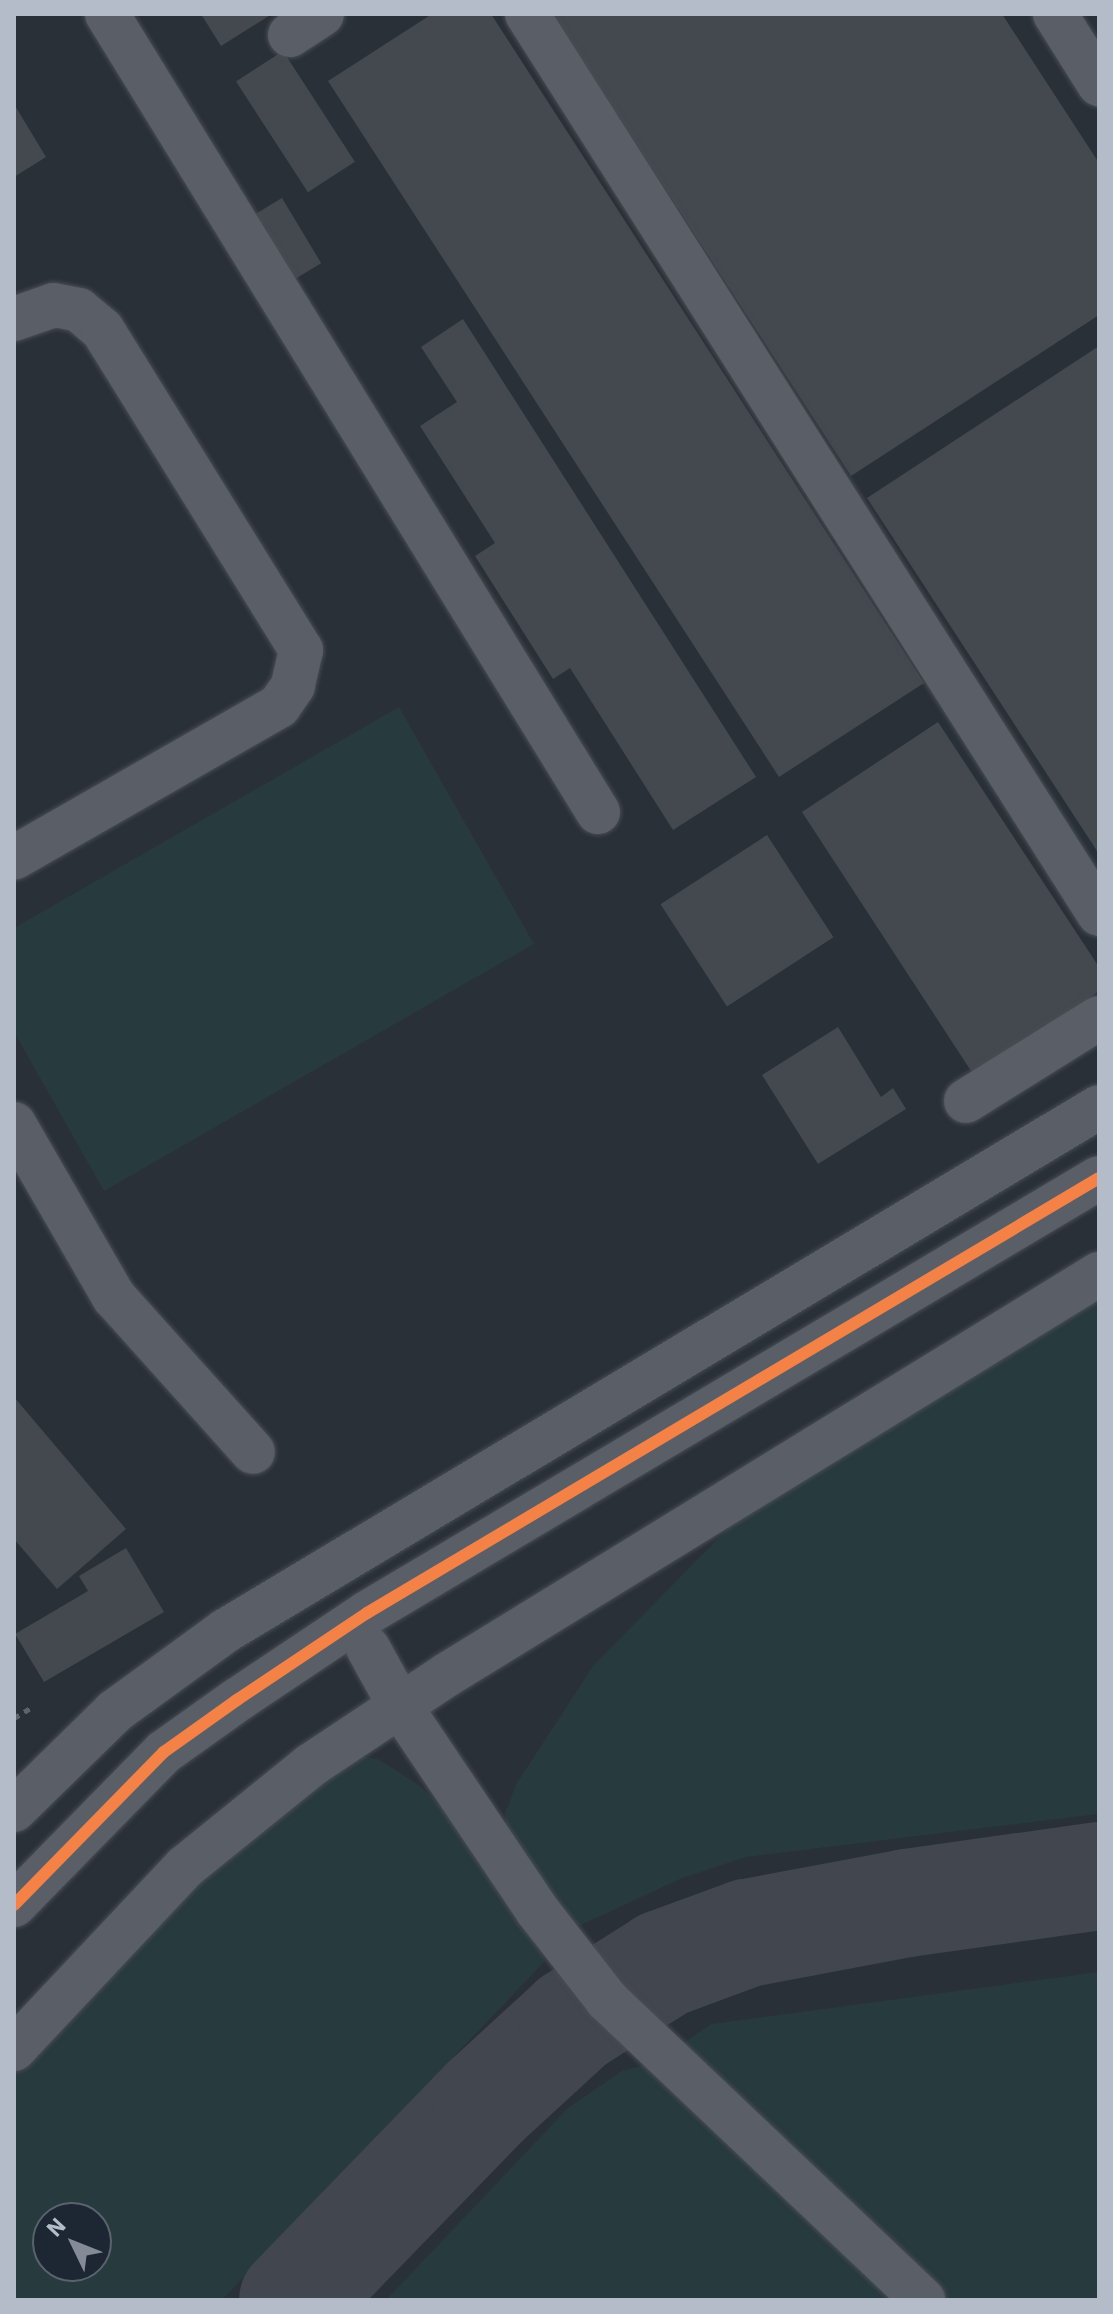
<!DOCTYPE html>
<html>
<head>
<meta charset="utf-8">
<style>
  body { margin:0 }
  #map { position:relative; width:1113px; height:2314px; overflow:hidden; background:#2a3038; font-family:"IBM Plex Sans",sans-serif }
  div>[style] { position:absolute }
  .green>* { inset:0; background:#273a3e }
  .taxiway>* { height:108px; margin:-54px; padding:0 54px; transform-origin:54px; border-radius:54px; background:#42464e }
  .building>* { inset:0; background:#444950; transform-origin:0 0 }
  .path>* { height:5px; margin-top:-2.5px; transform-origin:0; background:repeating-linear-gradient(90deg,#5d636a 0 6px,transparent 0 12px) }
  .roads { filter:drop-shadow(0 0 2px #484c53) drop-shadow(0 0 2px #484c53) }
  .minor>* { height:44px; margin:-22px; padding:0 22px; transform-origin:22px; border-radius:22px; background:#5a5e66 }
  .cycleway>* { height:12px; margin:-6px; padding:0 6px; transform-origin:6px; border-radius:6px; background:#f48246 }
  span { translate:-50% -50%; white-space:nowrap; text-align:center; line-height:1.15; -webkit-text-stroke:8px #1d2633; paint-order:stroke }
  .frame { position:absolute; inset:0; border:16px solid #b4bcc9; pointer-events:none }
  .north { position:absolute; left:32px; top:2202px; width:80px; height:80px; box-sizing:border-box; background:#1d2633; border:2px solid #59626f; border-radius:50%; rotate:313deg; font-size:22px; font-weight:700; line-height:32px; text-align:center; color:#b4bcc9 }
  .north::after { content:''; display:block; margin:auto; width:28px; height:36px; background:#848b96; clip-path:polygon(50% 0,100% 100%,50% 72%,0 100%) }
</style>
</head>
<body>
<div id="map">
  <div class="green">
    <i style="clip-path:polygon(399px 707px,534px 944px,104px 1191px,14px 1032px,14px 928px)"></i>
    <i style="clip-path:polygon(1099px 1282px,1099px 1814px,746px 1857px,682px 1878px,570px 1930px,508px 1834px,505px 1813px,517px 1783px,593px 1666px,750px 1506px)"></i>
    <i style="clip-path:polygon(evenodd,357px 1756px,378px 1759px,419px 1785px,448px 1814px,482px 1854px,545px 1961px,222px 2300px,14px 2300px,14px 2062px,182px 1885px,357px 1756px,48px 2218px,96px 2218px,96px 2266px,48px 2266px,48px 2218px)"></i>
    <i style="clip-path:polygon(1099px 1972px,1099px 2300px,939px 2300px,687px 2056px,685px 2042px,711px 2024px)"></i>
    <i style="clip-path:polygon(645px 2065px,906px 2300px,386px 2300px,568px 2108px,622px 2071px)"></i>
  </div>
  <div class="taxiway">
    <i style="left:293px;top:2300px;width:277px;rotate:-45.9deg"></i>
    <i style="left:486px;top:2101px;width:118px;rotate:-42.6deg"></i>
    <i style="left:573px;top:2021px;width:107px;rotate:-32.3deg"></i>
    <i style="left:663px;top:1964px;width:90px;rotate:-20.3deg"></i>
    <i style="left:747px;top:1933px;width:163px;rotate:-10.6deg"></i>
    <i style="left:907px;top:1903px;width:194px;rotate:-8deg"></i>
  </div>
  <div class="building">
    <i style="clip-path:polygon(201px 14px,272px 14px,221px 46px)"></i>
    <i style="clip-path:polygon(432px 14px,491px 14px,924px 683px,779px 777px,328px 81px)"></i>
    <i style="clip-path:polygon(552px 14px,1002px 14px,1099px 163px,1099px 315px,851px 476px)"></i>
    <i style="left:283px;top:51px;width:132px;height:56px;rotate:57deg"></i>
    <i style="clip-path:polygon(14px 104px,46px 157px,14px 177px)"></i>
    <i style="left:282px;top:198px;width:76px;height:32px;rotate:59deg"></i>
    <i style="clip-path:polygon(463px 319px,756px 777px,673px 830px,570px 668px,553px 679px,475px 556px,495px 543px,420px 426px,457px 402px,421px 347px)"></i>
    <i style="clip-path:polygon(1099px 346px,1099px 854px,867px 498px)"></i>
    <i style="clip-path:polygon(938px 722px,1099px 967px,1099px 991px,973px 1074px,802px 812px)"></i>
    <i style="left:767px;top:835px;width:122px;height:127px;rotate:57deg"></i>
    <i style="clip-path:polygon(838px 1027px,881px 1097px,893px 1088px,906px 1109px,818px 1164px,762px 1075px)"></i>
    <i style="clip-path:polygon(14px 1397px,126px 1529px,57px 1589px,14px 1539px)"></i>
    <i style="clip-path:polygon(126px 1548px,164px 1612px,44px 1682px,15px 1634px,88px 1591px,79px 1576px)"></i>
  </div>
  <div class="path">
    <i style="left:14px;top:1718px;width:21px;rotate:-31deg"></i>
  </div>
  <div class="roads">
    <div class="minor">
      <i style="left:107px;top:14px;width:937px;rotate:58.4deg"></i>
      <i style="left:527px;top:14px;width:1066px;rotate:57.56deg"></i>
      <i style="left:1055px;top:14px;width:83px;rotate:57.8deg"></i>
      <i style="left:290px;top:35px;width:38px;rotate:-33deg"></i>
      <i style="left:14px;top:319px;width:42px;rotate:-19.3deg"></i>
      <i style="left:54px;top:305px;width:25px;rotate:11deg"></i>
      <i style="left:79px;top:310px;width:30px;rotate:40deg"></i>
      <i style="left:102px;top:329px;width:378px;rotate:58.2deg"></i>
      <i style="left:301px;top:650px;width:37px;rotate:103deg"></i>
      <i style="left:293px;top:686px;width:24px;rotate:125deg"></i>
      <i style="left:279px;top:706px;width:305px;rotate:150.2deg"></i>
      <i style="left:966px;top:1101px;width:157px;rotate:-32deg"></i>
      <i style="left:14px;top:1124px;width:200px;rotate:60deg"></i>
      <i style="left:114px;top:1297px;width:208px;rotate:48.1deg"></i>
      <i style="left:368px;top:1648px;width:66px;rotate:61.1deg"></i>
      <i style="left:400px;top:1706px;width:246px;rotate:56.1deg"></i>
      <i style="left:537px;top:1910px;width:114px;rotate:52.1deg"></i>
      <i style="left:607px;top:2000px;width:436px;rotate:43.5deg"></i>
      <i style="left:14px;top:1810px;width:141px;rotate:-44.4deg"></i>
      <i style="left:115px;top:1711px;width:136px;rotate:-36deg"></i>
      <i style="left:225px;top:1631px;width:1019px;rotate:-30.94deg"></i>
      <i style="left:14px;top:1905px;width:214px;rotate:-45.6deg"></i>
      <i style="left:164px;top:1752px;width:90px;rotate:-35.5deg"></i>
      <i style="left:237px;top:1700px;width:156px;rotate:-33.8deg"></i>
      <i style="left:367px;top:1613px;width:851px;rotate:-30.72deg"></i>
      <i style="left:14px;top:2049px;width:250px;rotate:-46.8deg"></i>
      <i style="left:185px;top:1867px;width:162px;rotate:-39deg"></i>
      <i style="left:311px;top:1765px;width:164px;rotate:-33.6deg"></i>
      <i style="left:448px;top:1674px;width:764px;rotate:-31.57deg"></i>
    </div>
  </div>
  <div class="cycleway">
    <i style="left:14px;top:1905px;width:214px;rotate:-45.6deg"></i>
    <i style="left:164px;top:1752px;width:90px;rotate:-35.5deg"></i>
    <i style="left:237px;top:1700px;width:156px;rotate:-33.8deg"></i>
    <i style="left:367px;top:1613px;width:851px;rotate:-30.72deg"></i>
  </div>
  <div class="frame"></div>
  <div class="north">N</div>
</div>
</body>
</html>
